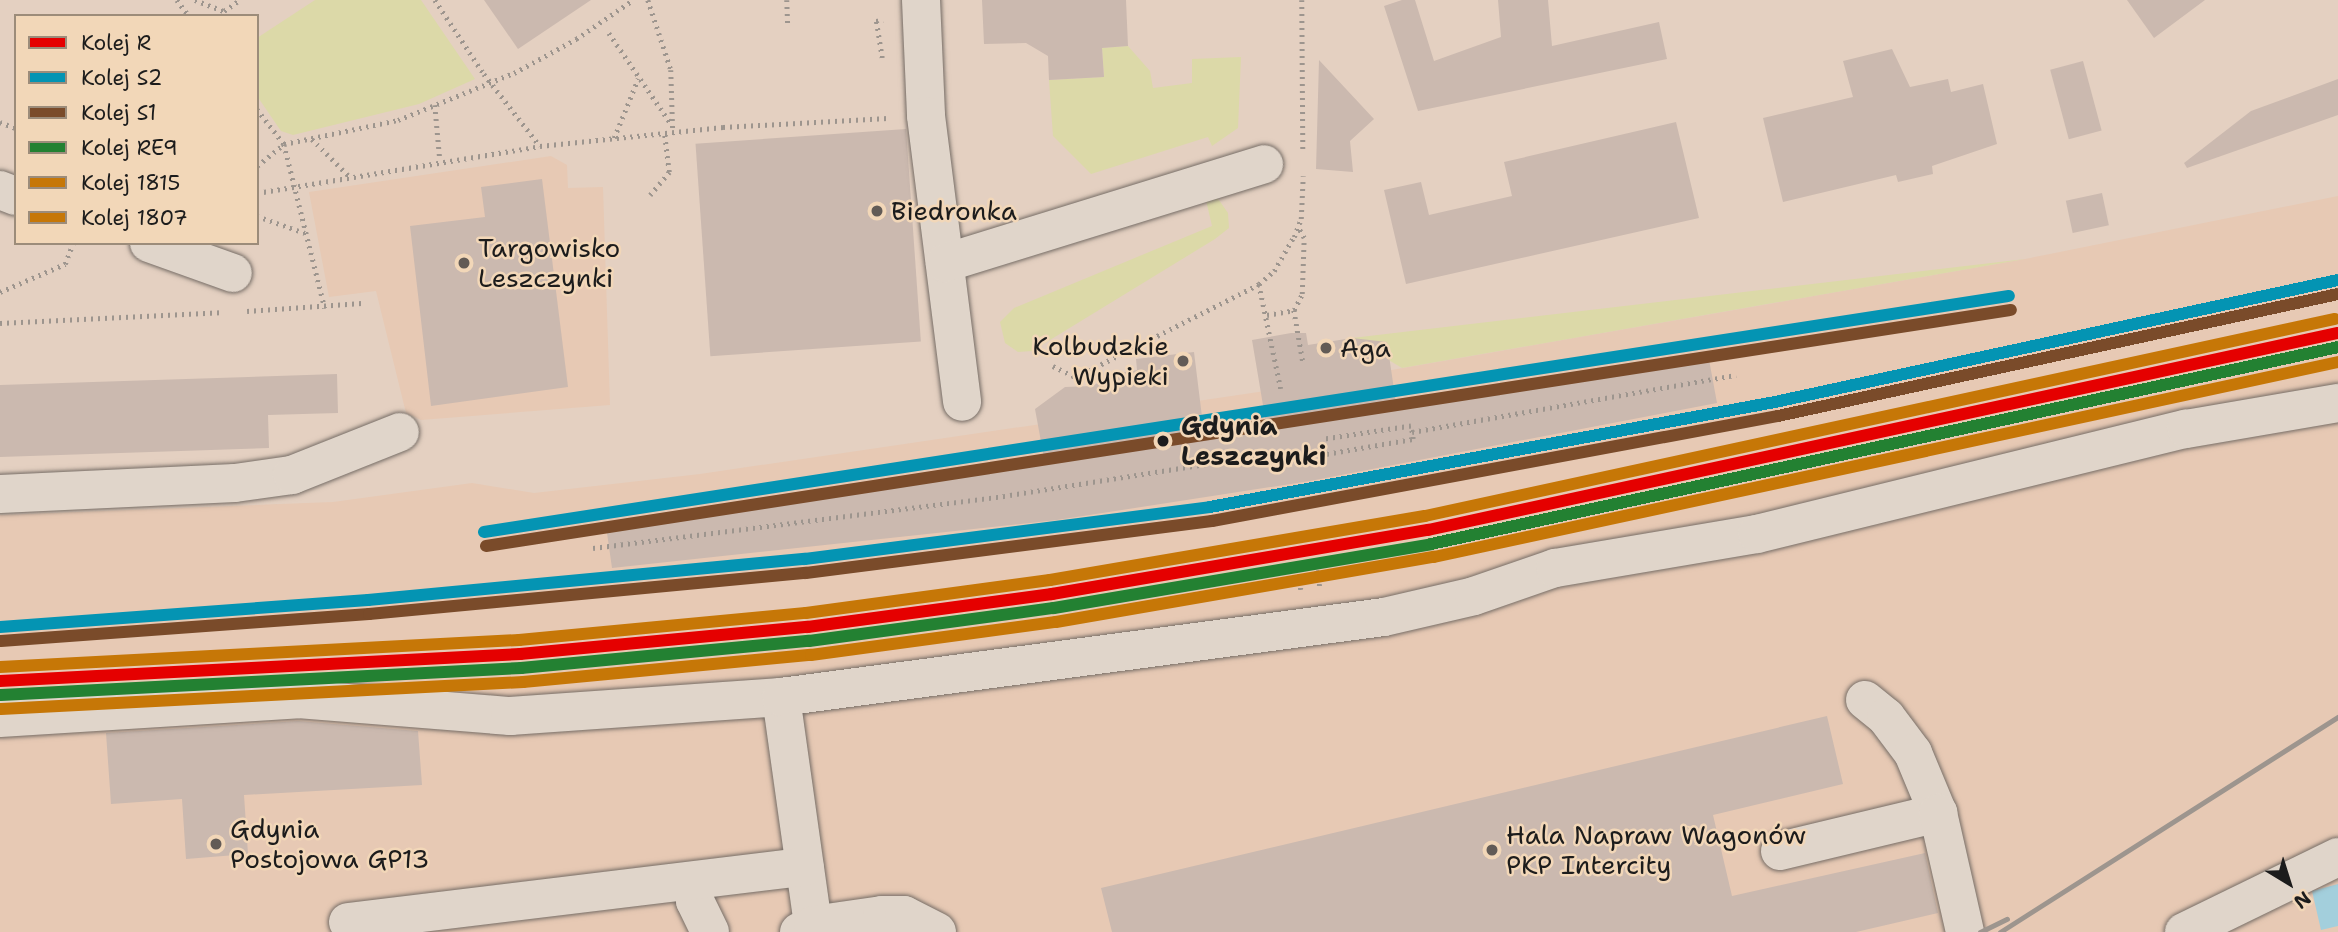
<!DOCTYPE html>
<html>
<head>
<meta charset="utf-8">
<style>
  body { margin:0 }
  #map { position:relative; width:2338px; height:932px; overflow:hidden; background:#e4d0c1; font-family:"Shantell Sans",sans-serif }
  div>[style] { position:absolute }
  .built>* { inset:0; background:#e7c9b4 }
  .green>* { inset:0; background:#dcd9a8 }
  .water>* { inset:0; background:#a3cfdc }
  .building>* { inset:0; background:#cbb9af; transform-origin:0 0 }
  .path>* { height:4.5px; margin-top:-2.25px; transform-origin:0; background:repeating-linear-gradient(90deg,#9d958e 0 2px,transparent 0 7px) }
  .roads { filter:drop-shadow(0 0 2px #766d66) drop-shadow(0 0 2px #766d66) }
  .minor>* { height:38px; margin:-19px; padding:0 19px; transform-origin:19px; border-radius:19px; background:#e0d5ca }
  .rail>* { height:5px; margin:-2.5px; padding:0 2.5px; transform-origin:2.5px; border-radius:2.5px; background:#9d958e }
  .rail-1>* { height:12px; margin:-6px; padding:0 6px; transform-origin:6px; border-radius:6px; background:#e50000 }
  .rail-2>* { height:12px; margin:-6px; padding:0 6px; transform-origin:6px; border-radius:6px; background:#0494b3 }
  .rail-3>* { height:12px; margin:-6px; padding:0 6px; transform-origin:6px; border-radius:6px; background:#7a4b2a }
  .rail-4>* { height:12px; margin:-6px; padding:0 6px; transform-origin:6px; border-radius:6px; background:#238132 }
  .rail-5>* { height:12px; margin:-6px; padding:0 6px; transform-origin:6px; border-radius:6px; background:#c67707 }
  .rail-6>* { height:12px; margin:-6px; padding:0 6px; transform-origin:6px; border-radius:6px; background:#c67707 }
  .dots>* { width:19px; height:19px; translate:-50% -50%; box-sizing:border-box; border:4px solid #f2d7b8; border-radius:50% }
  span { translate:-50% -50%; white-space:nowrap; text-align:center; line-height:1.15; -webkit-text-stroke:5px #f2d7b8; paint-order:stroke }
  .poi-label { font-size:26px; color:#1c1c1c }
  .left { translate:0 -50%; text-align:left }
  .right { translate:-100% -50%; text-align:right }
  .stop-label { font-size:26px; color:#1c1c1c; font-weight:700 }
  .legend { position:absolute; left:14px; top:14px; width:245px; height:231px; box-sizing:border-box; background:#f2d7b8; border:2px solid #9c8c7a; margin:0; padding:9px 12px; list-style:none; font-size:21px; color:#1c1c1c }
  .legend li { display:flex; align-items:center; gap:14px; height:35px }
  .legend b { width:35px; border:2px solid #9c8c7a }
  .north { position:absolute; left:2254px; top:848px; width:70px; height:70px; -webkit-text-stroke:5px #f2d7b8; paint-order:stroke; rotate:142deg; font-size:19px; font-weight:700; line-height:28px; text-align:center; color:#1c1c1c }
  .north::after { content:''; display:block; margin:auto; width:24px; height:32px; background:#1c1c1c; clip-path:polygon(50% 0,100% 100%,50% 72%,0 100%) }
</style>
</head>
<body>
<div id="map">
  <div class="built">
    <i style="clip-path:polygon(551px 156px,567px 165px,568px 188px,603px 187px,610px 405px,421px 420px,406px 413px,376px 291px,329px 297px,309px 192px)"></i>
    <i style="clip-path:polygon(2338px 196px,2338px 932px,0 932px,0 515px,333px 502px,472px 483px,534px 493px,700px 474px,1300px 386px,2025px 259px)"></i>
  </div>
  <div class="green">
    <i style="clip-path:polygon(315px 0,421px 0,475px 79px,419px 104px,293px 135px,281px 131px,257px 96px,257px 38px)"></i>
    <i style="clip-path:polygon(1128px 46px,1150px 71px,1153px 88px,1192px 83px,1192px 59px,1241px 57px,1238px 128px,1212px 146px,1208px 137px,1091px 174px,1053px 136px,1049px 80px,1104px 77px,1102px 48px)"></i>
    <i style="clip-path:polygon(1214px 193px,1228px 213px,1229px 228px,1215px 239px,1032px 351px,1018px 352px,1005px 343px,1000px 322px,1014px 308px,1212px 226px,1205px 196px)"></i>
    <i style="clip-path:polygon(2025px 259px,1402px 368px,1352px 338px)"></i>
  </div>
  <div class="water">
    <i style="clip-path:polygon(2338px 884px,2338px 926px,2321px 930px,2312px 891px)"></i>
  </div>
  <div class="building">
    <i style="clip-path:polygon(484px 0,591px 0,518px 49px)"></i>
    <i style="clip-path:polygon(982px 0,1126px 0,1128px 46px,1102px 48px,1104px 77px,1049px 80px,1048px 56px,1026px 43px,984px 44px)"></i>
    <i style="clip-path:polygon(1402px 0,1415px 0,1434px 61px,1501px 37px,1498px 0,1548px 0,1552px 46px,1659px 22px,1667px 59px,1418px 111px,1384px 6px)"></i>
    <i style="clip-path:polygon(2127px 0,2205px 0,2154px 38px)"></i>
    <i style="clip-path:polygon(1892px 49px,1910px 87px,1948px 79px,1951px 92px,1983px 84px,1997px 144px,1932px 166px,1933px 174px,1898px 182px,1896px 175px,1783px 202px,1763px 118px,1853px 97px,1843px 61px)"></i>
    <i style="clip-path:polygon(1319px 60px,1374px 119px,1350px 141px,1353px 172px,1316px 169px)"></i>
    <i style="left:2083px;top:61px;width:72px;height:34px;rotate:75deg"></i>
    <i style="clip-path:polygon(2338px 79px,2338px 115px,2187px 168px,2184px 163px,2251px 111px)"></i>
    <i style="clip-path:polygon(1676px 122px,1699px 218px,1406px 284px,1384px 190px,1421px 182px,1429px 215px,1512px 196px,1504px 162px)"></i>
    <i style="left:906px;top:129px;width:213px;height:211px;rotate:86deg"></i>
    <i style="clip-path:polygon(542px 179px,568px 387px,431px 406px,410px 226px,485px 217px,481px 187px)"></i>
    <i style="left:2102px;top:193px;width:33px;height:37px;rotate:78deg"></i>
    <i style="clip-path:polygon(1291px 333px,1306px 333px,1308px 345px,1352px 338px,1387px 342px,1396px 403px,1708px 354px,1717px 403px,1310px 481px,1057px 520px,612px 568px,606px 526px,1044px 458px,1035px 409px,1065px 387px,1093px 386px,1109px 375px,1137px 370px,1136px 359px,1194px 352px,1204px 433px,1266px 423px,1252px 340px)"></i>
    <i style="clip-path:polygon(337px 374px,338px 413px,268px 415px,269px 448px,0 457px,0 385px)"></i>
    <i style="clip-path:polygon(1827px 716px,1843px 784px,1713px 815px,1732px 896px,1925px 853px,1938px 913px,1856px 932px,1112px 932px,1101px 888px)"></i>
    <i style="clip-path:polygon(298px 721px,418px 731px,422px 785px,244px 795px,248px 854px,186px 859px,182px 799px,111px 804px,106px 733px)"></i>
  </div>
  <div class="path">
    <i style="left:177px;top:0;width:20px;rotate:53deg"></i>
    <i style="left:195px;top:0;width:31px;rotate:21deg"></i>
    <i style="left:224px;top:11px;width:19px;rotate:-35deg"></i>
    <i style="left:435px;top:0;width:89px;rotate:56.5deg"></i>
    <i style="left:484px;top:74px;width:91px;rotate:52.1deg"></i>
    <i style="left:648px;top:0;width:74px;rotate:71.8deg"></i>
    <i style="left:671px;top:70px;width:62px;rotate:88.2deg"></i>
    <i style="left:787px;top:0;width:26px;rotate:88deg"></i>
    <i style="left:1302px;top:0;width:153px;rotate:89.6deg"></i>
    <i style="left:609px;top:33px;width:112px;rotate:55.6deg"></i>
    <i style="left:882px;top:58px;width:37px;rotate:-99deg"></i>
    <i style="left:876px;top:21px;width:7px;rotate:-8deg"></i>
    <i style="left:435px;top:105px;width:55px;rotate:84.8deg"></i>
    <i style="left:257px;top:109px;width:44px;rotate:52.4deg"></i>
    <i style="left:284px;top:144px;width:169px;rotate:76deg"></i>
    <i style="left:0;top:122px;width:17px;rotate:21deg"></i>
    <i style="left:614px;top:138px;width:64px;rotate:-67.9deg"></i>
    <i style="left:312px;top:139px;width:52px;rotate:45deg"></i>
    <i style="left:257px;top:166px;width:35px;rotate:-39deg"></i>
    <i style="left:284px;top:144px;width:116px;rotate:-11.9deg"></i>
    <i style="left:398px;top:120px;width:125px;rotate:-22.1deg"></i>
    <i style="left:514px;top:73px;width:71px;rotate:-28.7deg"></i>
    <i style="left:576px;top:39px;width:69px;rotate:-34.4deg"></i>
    <i style="left:257px;top:193px;width:287px;rotate:-9.4deg"></i>
    <i style="left:540px;top:146px;width:184px;rotate:-5.9deg"></i>
    <i style="left:723px;top:127px;width:165px;rotate:-3.1deg"></i>
    <i style="left:650px;top:195px;width:30px;rotate:-50deg"></i>
    <i style="left:669px;top:172px;width:39px;rotate:-97deg"></i>
    <i style="left:257px;top:216px;width:51px;rotate:19.5deg"></i>
    <i style="left:1259px;top:284px;width:107px;rotate:78.2deg"></i>
    <i style="left:0;top:292px;width:71px;rotate:-23.3deg"></i>
    <i style="left:65px;top:264px;width:22px;rotate:-69deg"></i>
    <i style="left:1294px;top:310px;width:18px;rotate:-63deg"></i>
    <i style="left:1302px;top:294px;width:56px;rotate:-88deg"></i>
    <i style="left:1304px;top:238px;width:13px;rotate:-119deg"></i>
    <i style="left:247px;top:311px;width:115px;rotate:-4deg"></i>
    <i style="left:1267px;top:315px;width:27px;rotate:-10deg"></i>
    <i style="left:1294px;top:310px;width:53px;rotate:80.2deg"></i>
    <i style="left:0;top:323px;width:221px;rotate:-2.8deg"></i>
    <i style="left:1053px;top:366px;width:25px;rotate:26deg"></i>
    <i style="left:1076px;top:377px;width:205px;rotate:-26.9deg"></i>
    <i style="left:1259px;top:284px;width:20px;rotate:-41deg"></i>
    <i style="left:1274px;top:271px;width:39px;rotate:-60deg"></i>
    <i style="left:1294px;top:237px;width:19px;rotate:-69deg"></i>
    <i style="left:1301px;top:219px;width:43px;rotate:-87.3deg"></i>
    <i style="left:1412px;top:432px;width:329px;rotate:-10deg"></i>
    <i style="left:1320px;top:455px;width:94px;rotate:-9.8deg"></i>
    <i style="left:1413px;top:439px;width:13px;rotate:-99deg"></i>
    <i style="left:1411px;top:426px;width:87px;rotate:171.4deg"></i>
    <i style="left:593px;top:548px;width:420px;rotate:-7.2deg"></i>
    <i style="left:1010px;top:495px;width:256px;rotate:-9deg"></i>
    <i style="left:1317px;top:570px;width:17px;rotate:80deg"></i>
    <i style="left:1298px;top:574px;width:16px;rotate:79deg"></i>
  </div>
  <div class="roads">
    <div class="minor">
      <i style="left:921px;top:0;width:116px;rotate:87.5deg"></i>
      <i style="left:926px;top:116px;width:288px;rotate:82.8deg"></i>
      <i style="left:0;top:190px;width:17px;rotate:21deg"></i>
      <i style="left:149px;top:243px;width:89px;rotate:19.7deg"></i>
      <i style="left:945px;top:263px;width:334px;rotate:-17.2deg"></i>
      <i style="left:0;top:494px;width:235px;rotate:-2.7deg"></i>
      <i style="left:235px;top:483px;width:58px;rotate:-8deg"></i>
      <i style="left:292px;top:475px;width:116px;rotate:-21.7deg"></i>
      <i style="left:781px;top:697px;width:230px;rotate:82deg"></i>
      <i style="left:1865px;top:700px;width:27px;rotate:39deg"></i>
      <i style="left:1886px;top:717px;width:45px;rotate:53.1deg"></i>
      <i style="left:1913px;top:753px;width:65px;rotate:67.4deg"></i>
      <i style="left:0;top:718px;width:299px;rotate:-3.6deg"></i>
      <i style="left:298px;top:699px;width:213px;rotate:4.6deg"></i>
      <i style="left:510px;top:716px;width:272px;rotate:-4deg"></i>
      <i style="left:781px;top:697px;width:608px;rotate:-7.56deg"></i>
      <i style="left:1384px;top:617px;width:92px;rotate:-13.1deg"></i>
      <i style="left:1474px;top:596px;width:86px;rotate:-19.1deg"></i>
      <i style="left:1555px;top:568px;width:205px;rotate:-9.6deg"></i>
      <i style="left:1757px;top:534px;width:442px;rotate:-13.8deg"></i>
      <i style="left:2186px;top:429px;width:154px;rotate:-9.7deg"></i>
      <i style="left:1780px;top:851px;width:163px;rotate:-13.5deg"></i>
      <i style="left:1938px;top:813px;width:122px;rotate:77.2deg"></i>
      <i style="left:694px;top:881px;width:20px;rotate:87deg"></i>
      <i style="left:695px;top:901px;width:34px;rotate:64deg"></i>
      <i style="left:348px;top:922px;width:460px;rotate:-6.9deg"></i>
      <i style="left:799px;top:932px;width:16px;rotate:-27deg"></i>
      <i style="left:813px;top:925px;width:70px;rotate:-8.2deg"></i>
      <i style="left:882px;top:915px;width:22px"></i>
      <i style="left:904px;top:915px;width:37px;rotate:27deg"></i>
      <i style="left:2184px;top:932px;width:171px;rotate:-26deg"></i>
    </div>
  </div>
  <div class="rail">
    <i style="left:1980px;top:932px;width:30px;rotate:-26deg"></i>
    <i style="left:2000px;top:932px;width:401px;rotate:-32.5deg"></i>
  </div>
  <div class="rail-1">
    <i style="left:0;top:681px;width:521px;rotate:-2.97deg"></i>
    <i style="left:520px;top:654px;width:289px;rotate:-5.4deg"></i>
    <i style="left:808px;top:627px;width:246px;rotate:-7.7deg"></i>
    <i style="left:1052px;top:594px;width:381px;rotate:-9.7deg"></i>
    <i style="left:1428px;top:530px;width:931px;rotate:-12.22deg"></i>
  </div>
  <div class="rail-2">
    <i style="left:484px;top:532px;width:1543px;rotate:-8.8deg"></i>
    <i style="left:0;top:627px;width:369px;rotate:-4.2deg"></i>
    <i style="left:368px;top:600px;width:439px;rotate:-5.4deg"></i>
    <i style="left:805px;top:559px;width:408px;rotate:-7.3deg"></i>
    <i style="left:1210px;top:507px;width:575px;rotate:-10.53deg"></i>
    <i style="left:1775px;top:402px;width:576px;rotate:-12.23deg"></i>
  </div>
  <div class="rail-3">
    <i style="left:486px;top:546px;width:1543px;rotate:-8.8deg"></i>
    <i style="left:1px;top:641px;width:369px;rotate:-4.2deg"></i>
    <i style="left:369px;top:614px;width:439px;rotate:-5.4deg"></i>
    <i style="left:806px;top:573px;width:409px;rotate:-7.3deg"></i>
    <i style="left:1212px;top:521px;width:576px;rotate:-10.51deg"></i>
    <i style="left:1778px;top:416px;width:573px;rotate:-12.29deg"></i>
  </div>
  <div class="rail-4">
    <i style="left:1px;top:695px;width:521px;rotate:-2.97deg"></i>
    <i style="left:521px;top:668px;width:289px;rotate:-5.4deg"></i>
    <i style="left:809px;top:641px;width:247px;rotate:-7.7deg"></i>
    <i style="left:1054px;top:608px;width:382px;rotate:-9.6deg"></i>
    <i style="left:1431px;top:544px;width:928px;rotate:-12.25deg"></i>
  </div>
  <div class="rail-5">
    <i style="left:0;top:667px;width:520px;rotate:-2.98deg"></i>
    <i style="left:519px;top:640px;width:288px;rotate:-5.4deg"></i>
    <i style="left:806px;top:613px;width:246px;rotate:-7.7deg"></i>
    <i style="left:1050px;top:580px;width:380px;rotate:-9.7deg"></i>
    <i style="left:1425px;top:516px;width:931px;rotate:-12.22deg"></i>
  </div>
  <div class="rail-6">
    <i style="left:1px;top:709px;width:523px;rotate:-2.96deg"></i>
    <i style="left:523px;top:682px;width:289px;rotate:-5.4deg"></i>
    <i style="left:811px;top:655px;width:247px;rotate:-7.7deg"></i>
    <i style="left:1056px;top:622px;width:384px;rotate:-9.8deg"></i>
    <i style="left:1434px;top:557px;width:925px;rotate:-12.17deg"></i>
  </div>
  <div class="dots">
    <i style="left:877px;top:211px;background:#625b56"></i>
    <i style="left:464px;top:263px;background:#625b56"></i>
    <i style="left:1326px;top:348px;background:#625b56"></i>
    <i style="left:1183px;top:361px;background:#625b56"></i>
    <i style="left:1163px;top:441px;background:#1c1c1c"></i>
    <i style="left:216px;top:844px;background:#625b56"></i>
    <i style="left:1492px;top:850px;background:#625b56"></i>
  </div>
  <div class="poi-label">
    <span class="left" style="left:891px;top:211px">Biedronka</span>
    <span class="left" style="left:478px;top:263px">Targowisko<br>Leszczynki</span>
    <span class="right" style="left:1169px;top:361px">Kolbudzkie<br>Wypieki</span>
    <span class="left" style="left:1340px;top:348px">Aga</span>
    <span class="left" style="left:230px;top:844px">Gdynia<br>Postojowa GP13</span>
    <span class="left" style="left:1506px;top:850px">Hala Napraw Wagonów<br>PKP Intercity</span>
  </div>
  <div class="stop-label">
    <span class="left" style="left:1181px;top:441px">Gdynia<br>Leszczynki</span>
  </div>
  <ul class="legend">
  <li><b style="height:9px;background:#e50000"></b>Kolej R</li>
  <li><b style="height:9px;background:#0494b3"></b>Kolej S2</li>
  <li><b style="height:9px;background:#7a4b2a"></b>Kolej S1</li>
  <li><b style="height:9px;background:#238132"></b>Kolej RE9</li>
  <li><b style="height:9px;background:#c67707"></b>Kolej 1815</li>
  <li><b style="height:9px;background:#c67707"></b>Kolej 1807</li>
  </ul>
  <div class="north">N</div>
</div>
</body>
</html>
